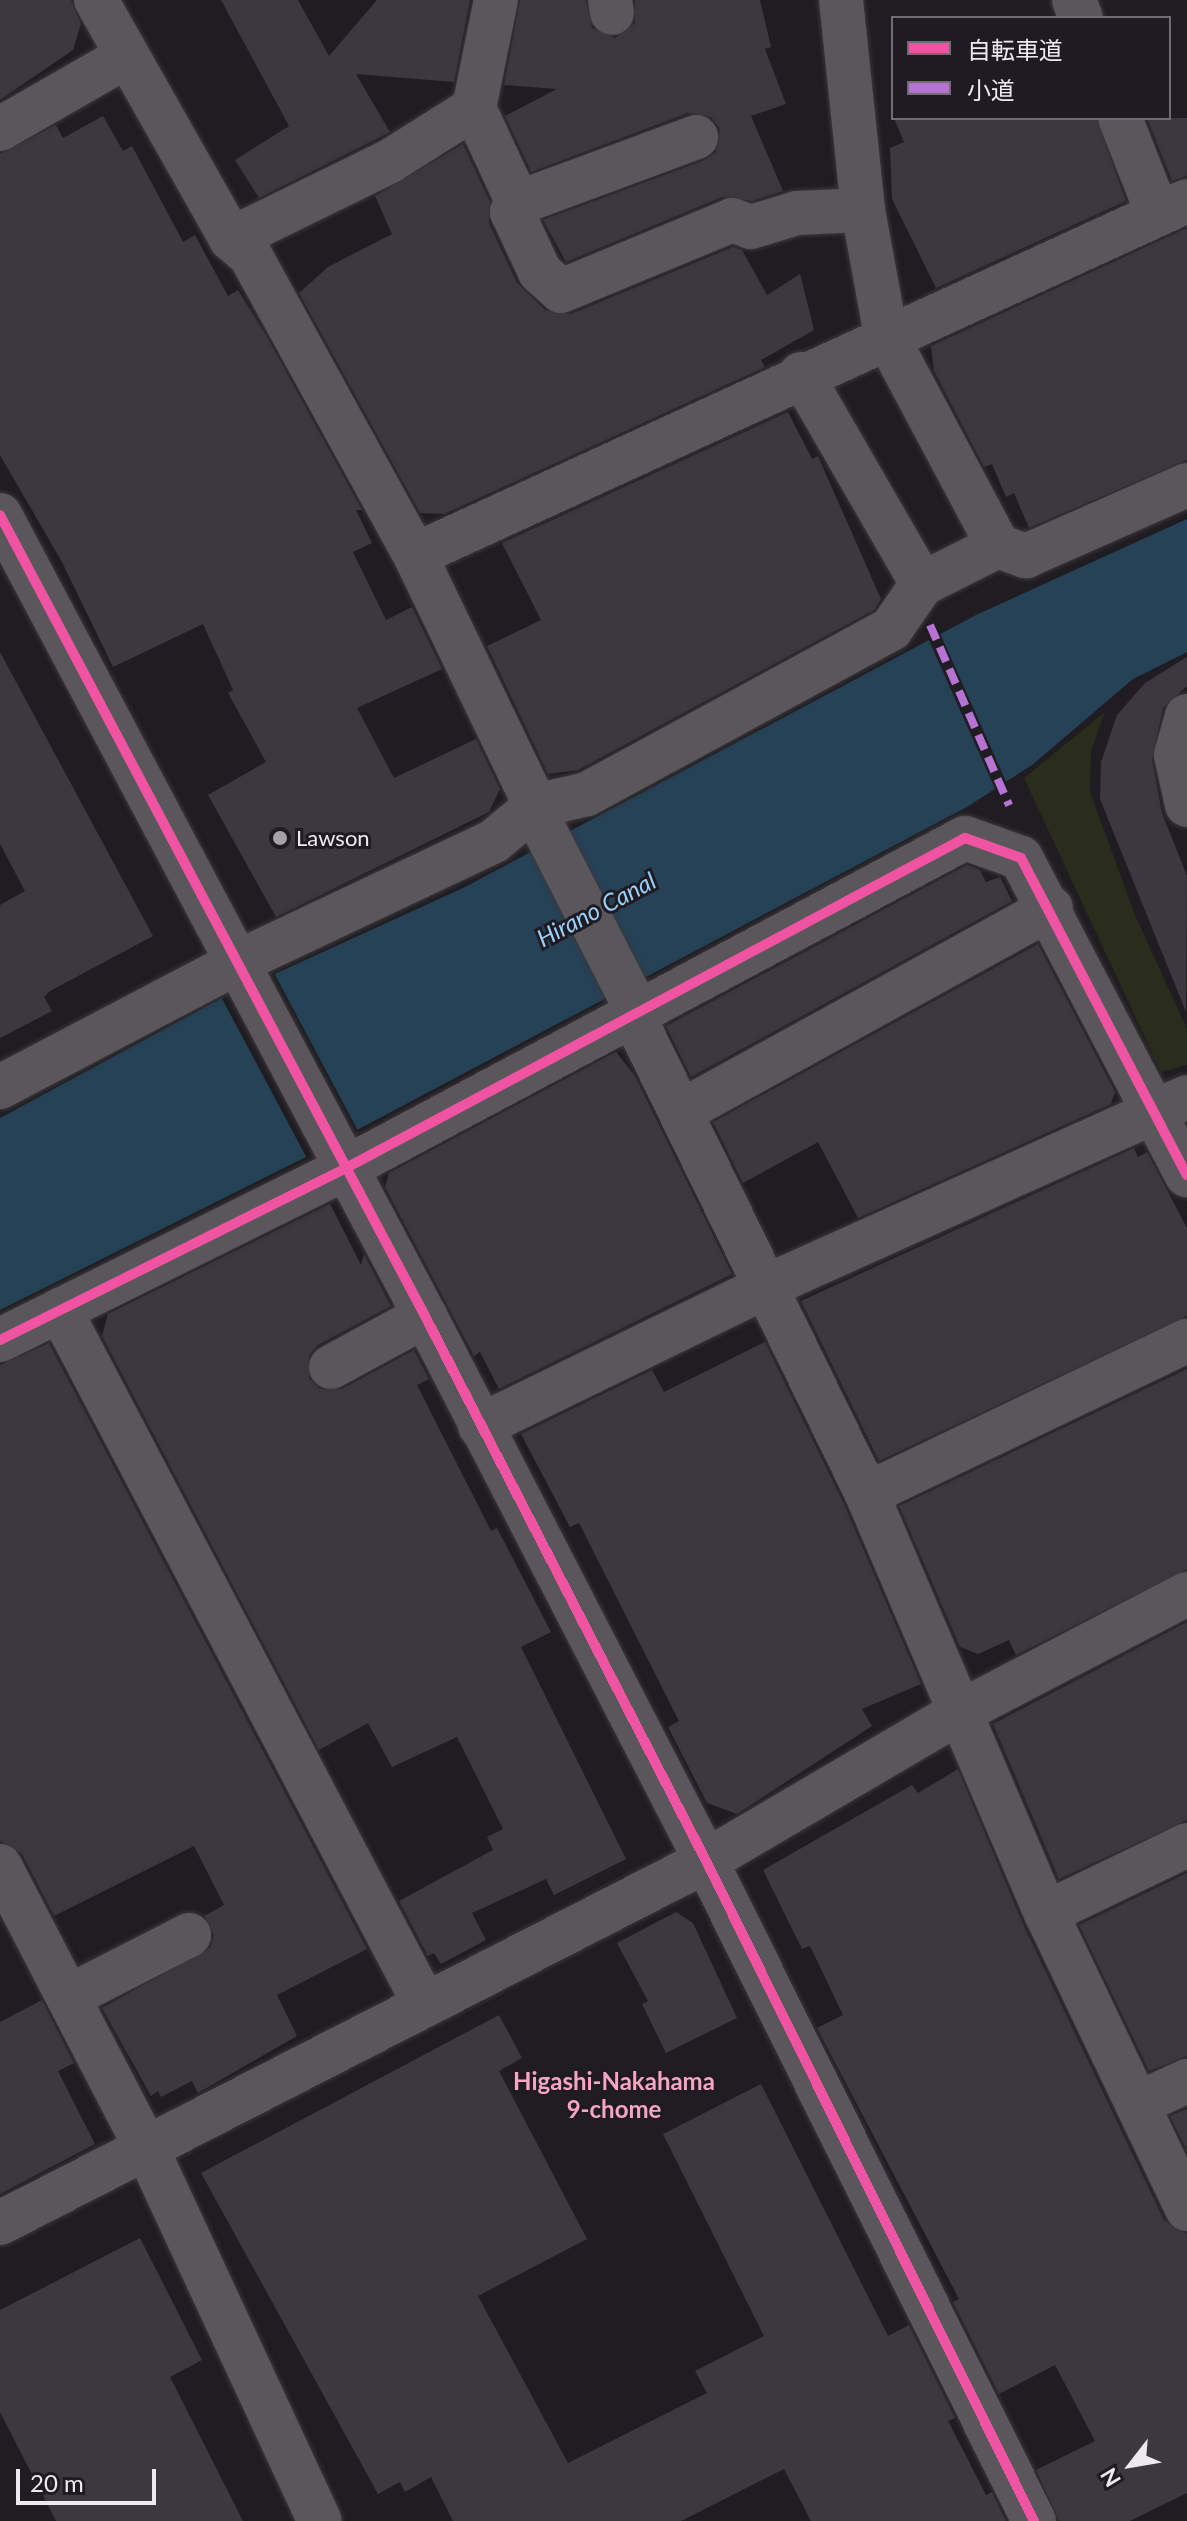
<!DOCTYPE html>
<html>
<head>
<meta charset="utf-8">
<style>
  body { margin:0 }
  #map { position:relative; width:1187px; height:2521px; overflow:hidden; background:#1f1d21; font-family:Lato,"Noto Sans JP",sans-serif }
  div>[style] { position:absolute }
  .green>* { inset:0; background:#2a2c1c }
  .water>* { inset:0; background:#264257 }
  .pier>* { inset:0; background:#1f1d21; transform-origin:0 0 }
  .building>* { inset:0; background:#3c383f }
  .roads { filter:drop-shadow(0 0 2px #3a383b) drop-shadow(0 0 2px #3a383b) }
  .minor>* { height:44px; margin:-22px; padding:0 22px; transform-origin:22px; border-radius:22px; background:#59575a }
  .quiet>* { height:8px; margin-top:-4px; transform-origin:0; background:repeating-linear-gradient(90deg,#b673d3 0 16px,transparent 0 24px) }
  .cycleway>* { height:10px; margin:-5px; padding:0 5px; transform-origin:5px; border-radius:5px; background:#f153a3 }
  .dots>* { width:22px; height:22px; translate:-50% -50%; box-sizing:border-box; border:4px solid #201b23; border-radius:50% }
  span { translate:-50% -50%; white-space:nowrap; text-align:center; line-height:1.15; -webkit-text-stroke:6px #201b23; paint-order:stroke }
  .poi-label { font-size:22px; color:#ece9ef }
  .left { translate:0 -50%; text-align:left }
  .water-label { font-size:24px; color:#97d1fa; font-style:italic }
  .neighbourhood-label { font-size:24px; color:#f7a6c0; font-weight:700 }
  .legend { position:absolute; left:891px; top:16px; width:280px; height:104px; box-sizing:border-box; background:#201b23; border:2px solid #726d75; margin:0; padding:10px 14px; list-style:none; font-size:24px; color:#ece9ef }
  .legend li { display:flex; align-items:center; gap:16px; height:40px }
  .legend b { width:40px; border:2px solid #726d75 }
  .north { position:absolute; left:1091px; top:2425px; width:80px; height:80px; -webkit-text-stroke:6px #201b23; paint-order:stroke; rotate:239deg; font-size:22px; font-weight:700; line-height:32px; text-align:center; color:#ece9ef }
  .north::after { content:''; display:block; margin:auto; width:28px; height:36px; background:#ece9ef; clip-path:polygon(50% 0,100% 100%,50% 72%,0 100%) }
  .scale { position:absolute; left:16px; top:2469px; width:140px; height:36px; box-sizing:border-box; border:4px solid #ece9ef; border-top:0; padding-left:10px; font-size:24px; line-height:28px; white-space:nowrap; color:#ece9ef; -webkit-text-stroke:6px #201b23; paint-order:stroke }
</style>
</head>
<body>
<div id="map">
  <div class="green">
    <i style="clip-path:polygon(1105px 712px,1091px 751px,1090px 792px,1135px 915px,1187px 1029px,1187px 1065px,1161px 1072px,1024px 778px)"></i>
  </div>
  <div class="water">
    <i style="clip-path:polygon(1187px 519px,1187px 652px,1133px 679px,1032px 765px,967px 807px,306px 1157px,0 1310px,0 1118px,222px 998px,465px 887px,976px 615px)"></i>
  </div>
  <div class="pier">
    <i style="left:939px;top:631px;width:169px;height:13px;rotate:66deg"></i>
    <i style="left:273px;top:971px;width:183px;height:58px;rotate:62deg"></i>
  </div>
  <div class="building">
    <i style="clip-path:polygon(0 0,71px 0,81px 24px,73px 50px,0 100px)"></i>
    <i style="clip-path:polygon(221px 0,298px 0,329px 56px,377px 0,470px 0,454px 82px,356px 74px,390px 132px,259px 198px,235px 160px,289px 126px)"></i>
    <i style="clip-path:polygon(520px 0,586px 0,592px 28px,615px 38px,635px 23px,635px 0,760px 0,771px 47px,765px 49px,786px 104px,751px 116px,783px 191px,752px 201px,722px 197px,566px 262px,543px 220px,705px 160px,716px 152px,720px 129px,711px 117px,688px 113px,531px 172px,505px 116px,557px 89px,504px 85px)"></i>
    <i style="clip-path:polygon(103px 116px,123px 151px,132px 146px,183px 242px,195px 235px,228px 296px,238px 290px,266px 335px,362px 510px,356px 510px,372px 543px,353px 552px,386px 620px,412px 607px,442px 669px,357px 708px,394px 778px,476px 739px,500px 789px,489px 812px,276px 917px,208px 795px,266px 762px,228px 693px,233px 690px,203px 624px,113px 667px,62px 562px,0 455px,0 154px,56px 125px,63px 138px)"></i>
    <i style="clip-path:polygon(894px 118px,1096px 118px,1126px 201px,936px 288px,892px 199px,890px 148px,904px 142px)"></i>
    <i style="clip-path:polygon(1147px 118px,1187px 118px,1187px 176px,1172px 181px)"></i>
    <i style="clip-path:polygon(463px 144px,490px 202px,489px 223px,517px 283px,545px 310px,571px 314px,733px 247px,742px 250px,767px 295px,800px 274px,814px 330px,761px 360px,765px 367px,444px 514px,420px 513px,299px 293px,328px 267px,392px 234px,375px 196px)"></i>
    <i style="clip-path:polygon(1187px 228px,1187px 460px,1029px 528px,1014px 493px,1006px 497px,992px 464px,984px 467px,934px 371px,931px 346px)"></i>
    <i style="clip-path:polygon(788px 412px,812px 459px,818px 456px,881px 599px,874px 610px,578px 770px,548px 774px,487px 646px,541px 620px,502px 543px)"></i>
    <i style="clip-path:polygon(0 652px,153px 936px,50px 991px,44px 997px,52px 1011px,0 1038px,0 905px,25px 891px,0 844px)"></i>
    <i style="clip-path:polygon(1187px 657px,1187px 686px,1163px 708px,1152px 760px,1162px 813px,1187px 876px,1186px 1012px,1100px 799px,1101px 762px,1117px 715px,1145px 683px)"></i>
    <i style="clip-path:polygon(967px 865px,980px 870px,986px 882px,1000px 877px,1012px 901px,691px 1077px,666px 1026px)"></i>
    <i style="clip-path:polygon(1038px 944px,1115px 1092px,1111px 1104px,858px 1218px,818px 1142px,743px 1183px,713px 1122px)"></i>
    <i style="clip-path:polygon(616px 1052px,635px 1076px,732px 1274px,499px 1389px,480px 1352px,474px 1356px,385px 1187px,389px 1173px)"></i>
    <i style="clip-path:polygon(1134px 1148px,1138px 1157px,1147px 1152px,1187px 1228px,1187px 1316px,879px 1461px,801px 1301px)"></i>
    <i style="clip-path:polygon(330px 1204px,361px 1265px,364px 1254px,391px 1306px,318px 1345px,309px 1355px,309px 1378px,319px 1389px,342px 1389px,414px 1350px,429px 1379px,417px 1385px,491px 1531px,497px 1528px,551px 1632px,521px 1647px,626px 1859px,554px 1895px,546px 1879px,472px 1913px,486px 1940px,441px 1964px,434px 1953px,428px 1956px,399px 1901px,493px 1850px,487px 1837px,503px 1829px,457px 1737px,392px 1767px,368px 1723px,319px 1750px,102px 1336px,108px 1314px)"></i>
    <i style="clip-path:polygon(765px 1342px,844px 1504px,921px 1684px,862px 1709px,872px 1726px,737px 1814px,707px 1803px,668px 1727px,679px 1721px,579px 1523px,570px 1527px,521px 1434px,652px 1370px,664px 1392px)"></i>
    <i style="clip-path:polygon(49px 1343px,367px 1949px,277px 1995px,297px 2036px,198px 2093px,192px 2081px,161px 2097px,158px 2091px,151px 2096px,102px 2008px,210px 1948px,214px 1935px,204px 1916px,224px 1905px,194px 1846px,54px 1916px,22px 1854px,0 1841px,0 1365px)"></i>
    <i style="clip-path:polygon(1187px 1369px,1187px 1569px,1016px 1655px,1009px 1640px,978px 1654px,960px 1647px,899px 1506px)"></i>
    <i style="clip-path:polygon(1187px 1622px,1187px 1820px,1059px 1879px,993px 1724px)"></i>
    <i style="clip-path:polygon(958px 1769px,1023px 1924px,1164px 2220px,1187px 2234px,1187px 2493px,1130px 2521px,1059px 2521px,1036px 2470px,1095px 2441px,1055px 2365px,999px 2394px,953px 2302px,959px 2299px,817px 2028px,843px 2015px,810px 1946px,802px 1949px,763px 1870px,912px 1785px,918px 1793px)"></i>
    <i style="clip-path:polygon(1187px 1873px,1187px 2056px,1149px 2071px,1079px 1925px)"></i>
    <i style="clip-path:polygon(676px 1912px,693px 1923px,737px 2018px,666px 2053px,642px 2004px,648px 2001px,617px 1943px)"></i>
    <i style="clip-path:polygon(42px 2000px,74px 2063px,58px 2071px,95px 2144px,0 2194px,0 2022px)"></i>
    <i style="clip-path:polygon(499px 2015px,522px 2058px,499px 2071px,587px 2239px,478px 2296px,568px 2463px,707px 2393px,695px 2371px,764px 2336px,663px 2134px,761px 2084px,888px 2336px,909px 2325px,955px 2418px,948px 2421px,986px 2495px,992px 2492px,1006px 2521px,811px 2521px,784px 2469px,681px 2521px,453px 2521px,431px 2477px,405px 2492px,400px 2482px,378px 2494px,201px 2173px)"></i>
    <i style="clip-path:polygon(1187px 2109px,1187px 2151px,1170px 2116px)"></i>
    <i style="clip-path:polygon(140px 2238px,202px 2360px,170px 2377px,243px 2521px,56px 2521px,0 2412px,0 2310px)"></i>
  </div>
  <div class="roads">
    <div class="minor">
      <i style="left:96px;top:0;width:274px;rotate:60.5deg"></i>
      <i style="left:231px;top:239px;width:25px;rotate:40deg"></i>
      <i style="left:250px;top:255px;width:342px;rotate:61.2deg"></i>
      <i style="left:415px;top:555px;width:279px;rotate:64.3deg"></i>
      <i style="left:610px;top:0;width:13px;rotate:81deg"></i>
      <i style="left:841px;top:0;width:211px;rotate:84deg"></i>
      <i style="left:863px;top:210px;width:127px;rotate:79.6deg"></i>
      <i style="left:886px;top:335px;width:239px;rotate:62deg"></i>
      <i style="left:1074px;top:0;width:19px;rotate:69deg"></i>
      <i style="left:474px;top:108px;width:105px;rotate:65.1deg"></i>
      <i style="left:518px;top:203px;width:11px;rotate:124deg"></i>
      <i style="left:512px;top:212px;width:66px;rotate:65deg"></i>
      <i style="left:540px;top:272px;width:28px;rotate:42deg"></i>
      <i style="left:561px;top:291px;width:185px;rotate:-22.5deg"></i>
      <i style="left:732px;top:220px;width:20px;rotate:20deg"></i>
      <i style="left:751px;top:227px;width:48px;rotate:-16.9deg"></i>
      <i style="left:797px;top:213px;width:66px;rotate:-2.6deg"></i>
      <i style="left:1120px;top:118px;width:101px;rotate:68.5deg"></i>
      <i style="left:0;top:129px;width:146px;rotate:-29.9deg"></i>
      <i style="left:518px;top:203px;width:190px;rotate:-20.3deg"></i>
      <i style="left:231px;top:239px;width:177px;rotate:-26.1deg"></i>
      <i style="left:390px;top:161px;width:99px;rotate:-32.2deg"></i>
      <i style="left:474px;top:108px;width:110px;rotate:-78.5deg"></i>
      <i style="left:801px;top:374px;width:242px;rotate:60deg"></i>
      <i style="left:0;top:515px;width:907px;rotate:62.05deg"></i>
      <i style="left:425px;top:1316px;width:613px;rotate:62.72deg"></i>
      <i style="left:706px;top:1861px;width:737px;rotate:63.57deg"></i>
      <i style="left:415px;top:555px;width:849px;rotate:-24.63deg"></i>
      <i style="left:1187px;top:716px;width:41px;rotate:105.8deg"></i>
      <i style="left:1176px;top:755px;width:51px;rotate:77.6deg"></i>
      <i style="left:543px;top:827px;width:189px;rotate:62.9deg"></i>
      <i style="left:632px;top:1013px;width:535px;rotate:63.96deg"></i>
      <i style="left:867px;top:1494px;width:456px;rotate:66.9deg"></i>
      <i style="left:1046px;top:1913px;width:328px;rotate:64.5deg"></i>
      <i style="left:0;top:1087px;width:267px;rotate:-27.7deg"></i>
      <i style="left:236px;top:963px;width:285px;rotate:-25.3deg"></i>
      <i style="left:494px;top:841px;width:55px;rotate:-39.8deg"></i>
      <i style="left:536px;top:806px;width:52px;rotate:-13.2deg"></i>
      <i style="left:587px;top:794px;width:346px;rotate:-28.5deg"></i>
      <i style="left:891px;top:629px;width:55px;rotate:-55.4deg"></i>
      <i style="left:922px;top:584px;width:85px;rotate:-26.6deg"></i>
      <i style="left:998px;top:546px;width:30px;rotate:20deg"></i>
      <i style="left:1026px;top:556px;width:176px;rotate:-23.8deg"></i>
      <i style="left:682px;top:1111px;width:421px;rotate:-28.8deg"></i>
      <i style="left:60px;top:1310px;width:785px;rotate:62.29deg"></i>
      <i style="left:0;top:1340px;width:386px;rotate:-26.4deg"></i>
      <i style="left:346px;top:1168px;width:701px;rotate:-28.06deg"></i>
      <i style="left:965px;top:838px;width:59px;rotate:19.7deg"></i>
      <i style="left:1021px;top:858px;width:358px;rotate:62.4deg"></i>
      <i style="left:331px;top:1367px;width:107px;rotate:-28.5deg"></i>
      <i style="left:480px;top:1426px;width:317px;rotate:-26deg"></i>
      <i style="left:765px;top:1287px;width:463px;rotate:-24.2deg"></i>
      <i style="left:867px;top:1494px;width:355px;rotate:-25.6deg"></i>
      <i style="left:0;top:1866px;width:319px;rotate:62.6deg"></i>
      <i style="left:147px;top:2149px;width:410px;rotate:65.1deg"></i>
      <i style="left:1046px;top:1913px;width:157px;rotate:-25.7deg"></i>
      <i style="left:68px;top:1997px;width:136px;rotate:-27.1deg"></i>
      <i style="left:1137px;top:2104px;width:55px;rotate:-24.7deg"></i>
      <i style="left:0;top:2223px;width:793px;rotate:-27.15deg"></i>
      <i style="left:706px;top:1861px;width:297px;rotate:-30.4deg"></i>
      <i style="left:962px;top:1711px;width:254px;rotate:-27.5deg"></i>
    </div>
  </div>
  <div class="quiet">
    <i style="left:930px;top:625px;width:197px;rotate:66.3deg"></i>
  </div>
  <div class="cycleway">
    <i style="left:0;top:515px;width:907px;rotate:62.05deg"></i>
    <i style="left:425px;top:1316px;width:613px;rotate:62.72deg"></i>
    <i style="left:706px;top:1861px;width:737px;rotate:63.57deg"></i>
    <i style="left:0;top:1340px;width:386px;rotate:-26.4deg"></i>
    <i style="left:346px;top:1168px;width:701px;rotate:-28.06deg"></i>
    <i style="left:965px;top:838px;width:59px;rotate:19.7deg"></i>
    <i style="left:1021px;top:858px;width:358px;rotate:62.4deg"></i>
  </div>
  <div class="dots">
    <i style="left:280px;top:838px;background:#a4a2a7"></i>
  </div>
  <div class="poi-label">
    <span class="left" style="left:296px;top:838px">Lawson</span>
  </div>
  <div class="water-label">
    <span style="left:596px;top:909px;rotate:-28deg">Hirano Canal</span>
  </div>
  <div class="neighbourhood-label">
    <span style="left:614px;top:2095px">Higashi-Nakahama<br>9-chome</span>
  </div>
  <ul class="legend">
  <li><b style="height:10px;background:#f153a3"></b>自転車道</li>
  <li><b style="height:10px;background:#b673d3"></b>小道</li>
  </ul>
  <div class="north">N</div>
  <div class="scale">20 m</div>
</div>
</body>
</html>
